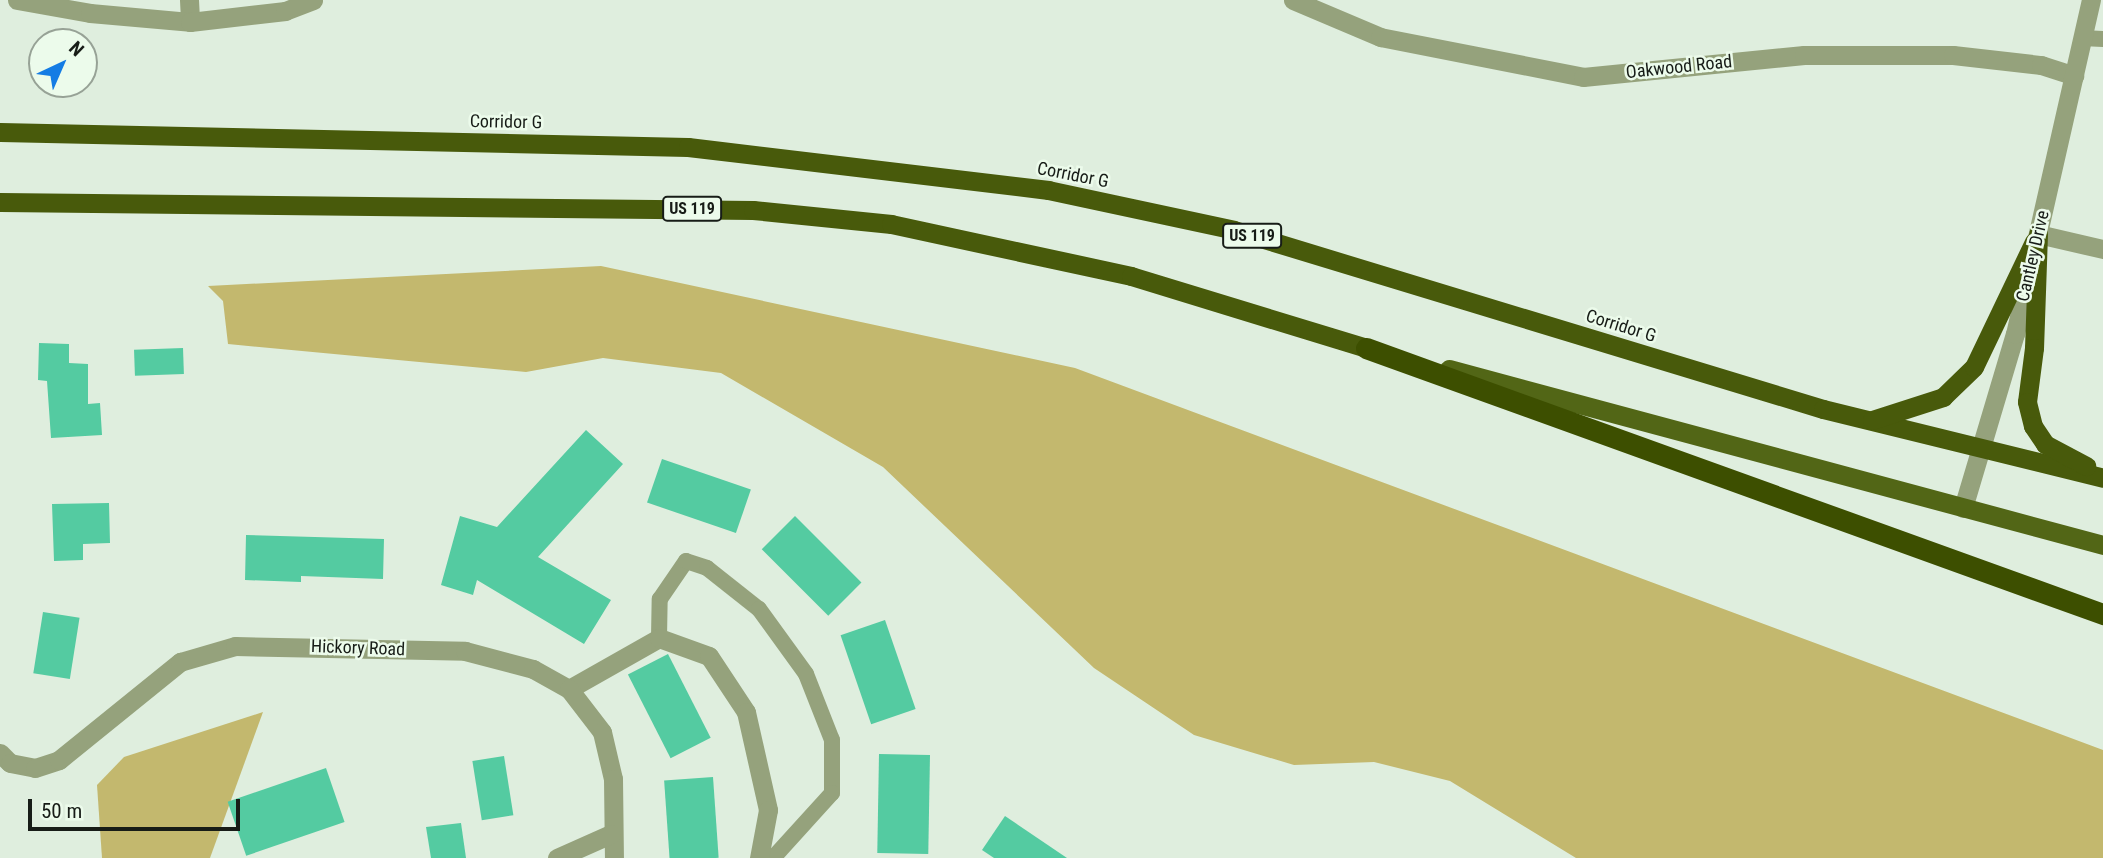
<!DOCTYPE html>
<html>
<head>
<meta charset="utf-8">
<style>
  body { margin:0 }
  #map { position:relative; width:2103px; height:858px; overflow:hidden; background:#dfeede; font-family:"Roboto Condensed",sans-serif }
  div>[style] { position:absolute }
  .green>* { inset:0; background:#c3b86e }
  .building>* { inset:0; background:#54cba1; transform-origin:0 0 }
  .service>* { height:16px; margin:-8px; padding:0 8px; transform-origin:8px; border-radius:8px; background:#95a27c }
  .minor>* { height:19px; margin:-9.5px; padding:0 9.5px; transform-origin:9.5px; border-radius:9.5px; background:#95a27c }
  .tertiary>* { height:19px; margin:-9.5px; padding:0 9.5px; transform-origin:9.5px; border-radius:9.5px; background:#95a27c }
  .primary>* { height:19px; margin:-9.5px; padding:0 9.5px; transform-origin:9.5px; border-radius:9.5px; background:#526616 }
  .trunk>* { height:19px; margin:-9.5px; padding:0 9.5px; transform-origin:9.5px; border-radius:9.5px; background:#485a0b }
  .motorway>* { height:21px; margin:-10.5px; padding:0 10.5px; transform-origin:10.5px; border-radius:10.5px; background:#3d4f00 }
  span { translate:-50% -50%; white-space:nowrap; text-align:center; line-height:1.15; -webkit-text-stroke:5px #ecfbeb; paint-order:stroke }
  .shield-label span { padding:2px 5px; background:#ecfbeb; border:2px solid; border-radius:5px; -webkit-text-stroke-width:0 }
  .shield-label { font-size:16px; color:#171c17; font-weight:700 }
  .street-label { font-size:18px; color:#171c17 }
  .north { position:absolute; left:28px; top:28px; width:70px; height:70px; box-sizing:border-box; background:#ecfbeb; border:2px solid #97a296; border-radius:50%; rotate:44deg; font-size:19px; font-weight:700; line-height:28px; text-align:center; color:#171c17 }
  .north::after { content:''; display:block; margin:auto; width:24px; height:32px; background:#147ce4; clip-path:polygon(50% 0,100% 100%,50% 72%,0 100%) }
  .scale { position:absolute; left:28px; top:799px; width:212px; height:32px; box-sizing:border-box; border:4px solid #171c17; border-top:0; padding-left:9px; font-size:21px; line-height:24px; white-space:nowrap; color:#171c17; -webkit-text-stroke:5px #ecfbeb; paint-order:stroke }
</style>
</head>
<body>
<div id="map">
  <div class="green">
    <i style="clip-path:polygon(601px 266px,1075px 368px,2103px 750px,2103px 858px,1576px 858px,1450px 781px,1374px 762px,1294px 765px,1194px 735px,1094px 668px,883px 467px,721px 373px,603px 358px,526px 372px,228px 344px,223px 301px,208px 286px)"></i>
    <i style="clip-path:polygon(263px 712px,210px 858px,102px 858px,97px 785px,124px 757px)"></i>
  </div>
  <div class="building">
    <i style="clip-path:polygon(39px 343px,69px 344px,69px 363px,88px 364px,88px 404px,100px 403px,102px 435px,51px 438px,47px 381px,38px 380px)"></i>
    <i style="left:183px;top:348px;width:26px;height:49px;rotate:88deg"></i>
    <i style="clip-path:polygon(586px 430px,623px 464px,538px 557px,611px 600px,584px 644px,477px 580px,473px 595px,441px 585px,460px 516px,497px 527px)"></i>
    <i style="left:662px;top:459px;width:94px;height:46px;rotate:19deg"></i>
    <i style="clip-path:polygon(109px 503px,110px 543px,83px 544px,83px 560px,54px 561px,52px 504px)"></i>
    <i style="left:795px;top:516px;width:94px;height:47px;rotate:45deg"></i>
    <i style="clip-path:polygon(246px 535px,384px 539px,383px 579px,301px 576px,301px 582px,245px 580px)"></i>
    <i style="left:43px;top:612px;width:37px;height:62px;rotate:9deg"></i>
    <i style="left:885px;top:620px;width:94px;height:47px;rotate:71deg"></i>
    <i style="left:668px;top:654px;width:94px;height:45px;rotate:63deg"></i>
    <i style="left:879px;top:754px;width:51px;height:99px;rotate:1deg"></i>
    <i style="left:504px;top:756px;width:60px;height:32px;rotate:81deg"></i>
    <i style="left:326px;top:768px;width:57px;height:104px;rotate:71deg"></i>
    <i style="left:713px;top:777px;width:81px;height:49px;rotate:86deg"></i>
    <i style="clip-path:polygon(1005px 816px,1067px 858px,994px 858px,982px 850px)"></i>
    <i style="clip-path:polygon(461px 823px,466px 858px,431px 858px,426px 827px)"></i>
  </div>
  <div class="service">
    <i style="left:2082px;top:38px;width:21px;rotate:3deg"></i>
    <i style="left:659px;top:638px;width:39px;rotate:-89deg"></i>
    <i style="left:660px;top:599px;width:46px;rotate:-55.6deg"></i>
    <i style="left:686px;top:561px;width:22px;rotate:18deg"></i>
    <i style="left:707px;top:568px;width:66px;rotate:38.3deg"></i>
    <i style="left:759px;top:609px;width:80px;rotate:54.1deg"></i>
    <i style="left:806px;top:674px;width:71px;rotate:68.5deg"></i>
    <i style="left:832px;top:740px;width:53px;rotate:90deg"></i>
    <i style="left:832px;top:793px;width:88px;rotate:132.2deg"></i>
  </div>
  <div class="minor">
    <i style="left:189px;top:0;width:22px;rotate:87deg"></i>
    <i style="left:2038px;top:234px;width:67px;rotate:13deg"></i>
    <i style="left:569px;top:689px;width:103px;rotate:-29.5deg"></i>
    <i style="left:659px;top:638px;width:53px;rotate:19.8deg"></i>
    <i style="left:709px;top:656px;width:67px;rotate:56.5deg"></i>
    <i style="left:746px;top:712px;width:100px;rotate:77.3deg"></i>
    <i style="left:768px;top:810px;width:49px;rotate:100.6deg"></i>
    <i style="left:0;top:753px;width:14px;rotate:45deg"></i>
    <i style="left:10px;top:763px;width:25px;rotate:11deg"></i>
    <i style="left:35px;top:768px;width:25px;rotate:-18deg"></i>
    <i style="left:59px;top:760px;width:156px;rotate:-39deg"></i>
    <i style="left:180px;top:662px;width:57px;rotate:-16.2deg"></i>
    <i style="left:235px;top:646px;width:230px;rotate:1.2deg"></i>
    <i style="left:465px;top:651px;width:70px;rotate:14.8deg"></i>
    <i style="left:533px;top:669px;width:41px;rotate:29.1deg"></i>
    <i style="left:569px;top:689px;width:54px;rotate:52.5deg"></i>
    <i style="left:602px;top:732px;width:48px;rotate:76.8deg"></i>
    <i style="left:613px;top:779px;width:79px;rotate:89.3deg"></i>
    <i style="left:557px;top:858px;width:59px;rotate:-24deg"></i>
  </div>
  <div class="tertiary">
    <i style="left:17px;top:0;width:74px;rotate:10.1deg"></i>
    <i style="left:90px;top:13px;width:100px;rotate:5.1deg"></i>
    <i style="left:190px;top:22px;width:96px;rotate:-6.6deg"></i>
    <i style="left:285px;top:11px;width:30px;rotate:-21deg"></i>
    <i style="left:1293px;top:0;width:95px;rotate:23deg"></i>
    <i style="left:1380px;top:37px;width:207px;rotate:11.1deg"></i>
    <i style="left:1583px;top:77px;width:222px;rotate:-5.7deg"></i>
    <i style="left:1804px;top:55px;width:149px"></i>
    <i style="left:1953px;top:55px;width:89px;rotate:6.5deg"></i>
    <i style="left:2041px;top:65px;width:35px;rotate:18deg"></i>
    <i style="left:1963px;top:508px;width:182px;rotate:-73.4deg"></i>
    <i style="left:2015px;top:334px;width:343px;rotate:-77.2deg"></i>
  </div>
  <div class="primary">
    <i style="left:1449px;top:369px;width:677px;rotate:15.06deg"></i>
  </div>
  <div class="trunk">
    <i style="left:0;top:132px;width:688px;rotate:1.25deg"></i>
    <i style="left:688px;top:147px;width:363px;rotate:6.8deg"></i>
    <i style="left:1048px;top:190px;width:190px;rotate:12.1deg"></i>
    <i style="left:1234px;top:230px;width:616px;rotate:16.9deg"></i>
    <i style="left:1823px;top:409px;width:288px;rotate:13.8deg"></i>
    <i style="left:0;top:202px;width:753px;rotate:0.61deg"></i>
    <i style="left:753px;top:210px;width:139px;rotate:5.8deg"></i>
    <i style="left:891px;top:224px;width:246px;rotate:12.2deg"></i>
    <i style="left:1131px;top:276px;width:246px;rotate:17deg"></i>
    <i style="left:2038px;top:234px;width:114px;rotate:92deg"></i>
    <i style="left:2034px;top:348px;width:54px;rotate:97.4deg"></i>
    <i style="left:2027px;top:402px;width:25px;rotate:76deg"></i>
    <i style="left:2033px;top:426px;width:22px;rotate:56deg"></i>
    <i style="left:2045px;top:444px;width:47px;rotate:28.2deg"></i>
    <i style="left:1872px;top:420px;width:75px;rotate:-17.9deg"></i>
    <i style="left:1943px;top:397px;width:43px;rotate:-44.1deg"></i>
    <i style="left:1974px;top:367px;width:139px;rotate:-64.4deg"></i>
  </div>
  <div class="motorway">
    <i style="left:1366px;top:348px;width:784px;rotate:19.85deg"></i>
  </div>
  <div class="shield-label">
    <span style="left:692px;top:209px">US 119</span>
    <span style="left:1252px;top:236px">US 119</span>
  </div>
  <div class="street-label">
    <span style="left:1679px;top:67px;rotate:-6deg">Oakwood Road</span>
    <span style="left:506px;top:122px;rotate:1deg">Corridor G</span>
    <span style="left:1073px;top:175px;rotate:11deg">Corridor G</span>
    <span style="left:2033px;top:256px;rotate:-77deg">Cantley Drive</span>
    <span style="left:1621px;top:326px;rotate:17deg">Corridor G</span>
    <span style="left:358px;top:648px;rotate:2deg">Hickory Road</span>
  </div>
  <div class="north">N</div>
  <div class="scale">50 m</div>
</div>
</body>
</html>
